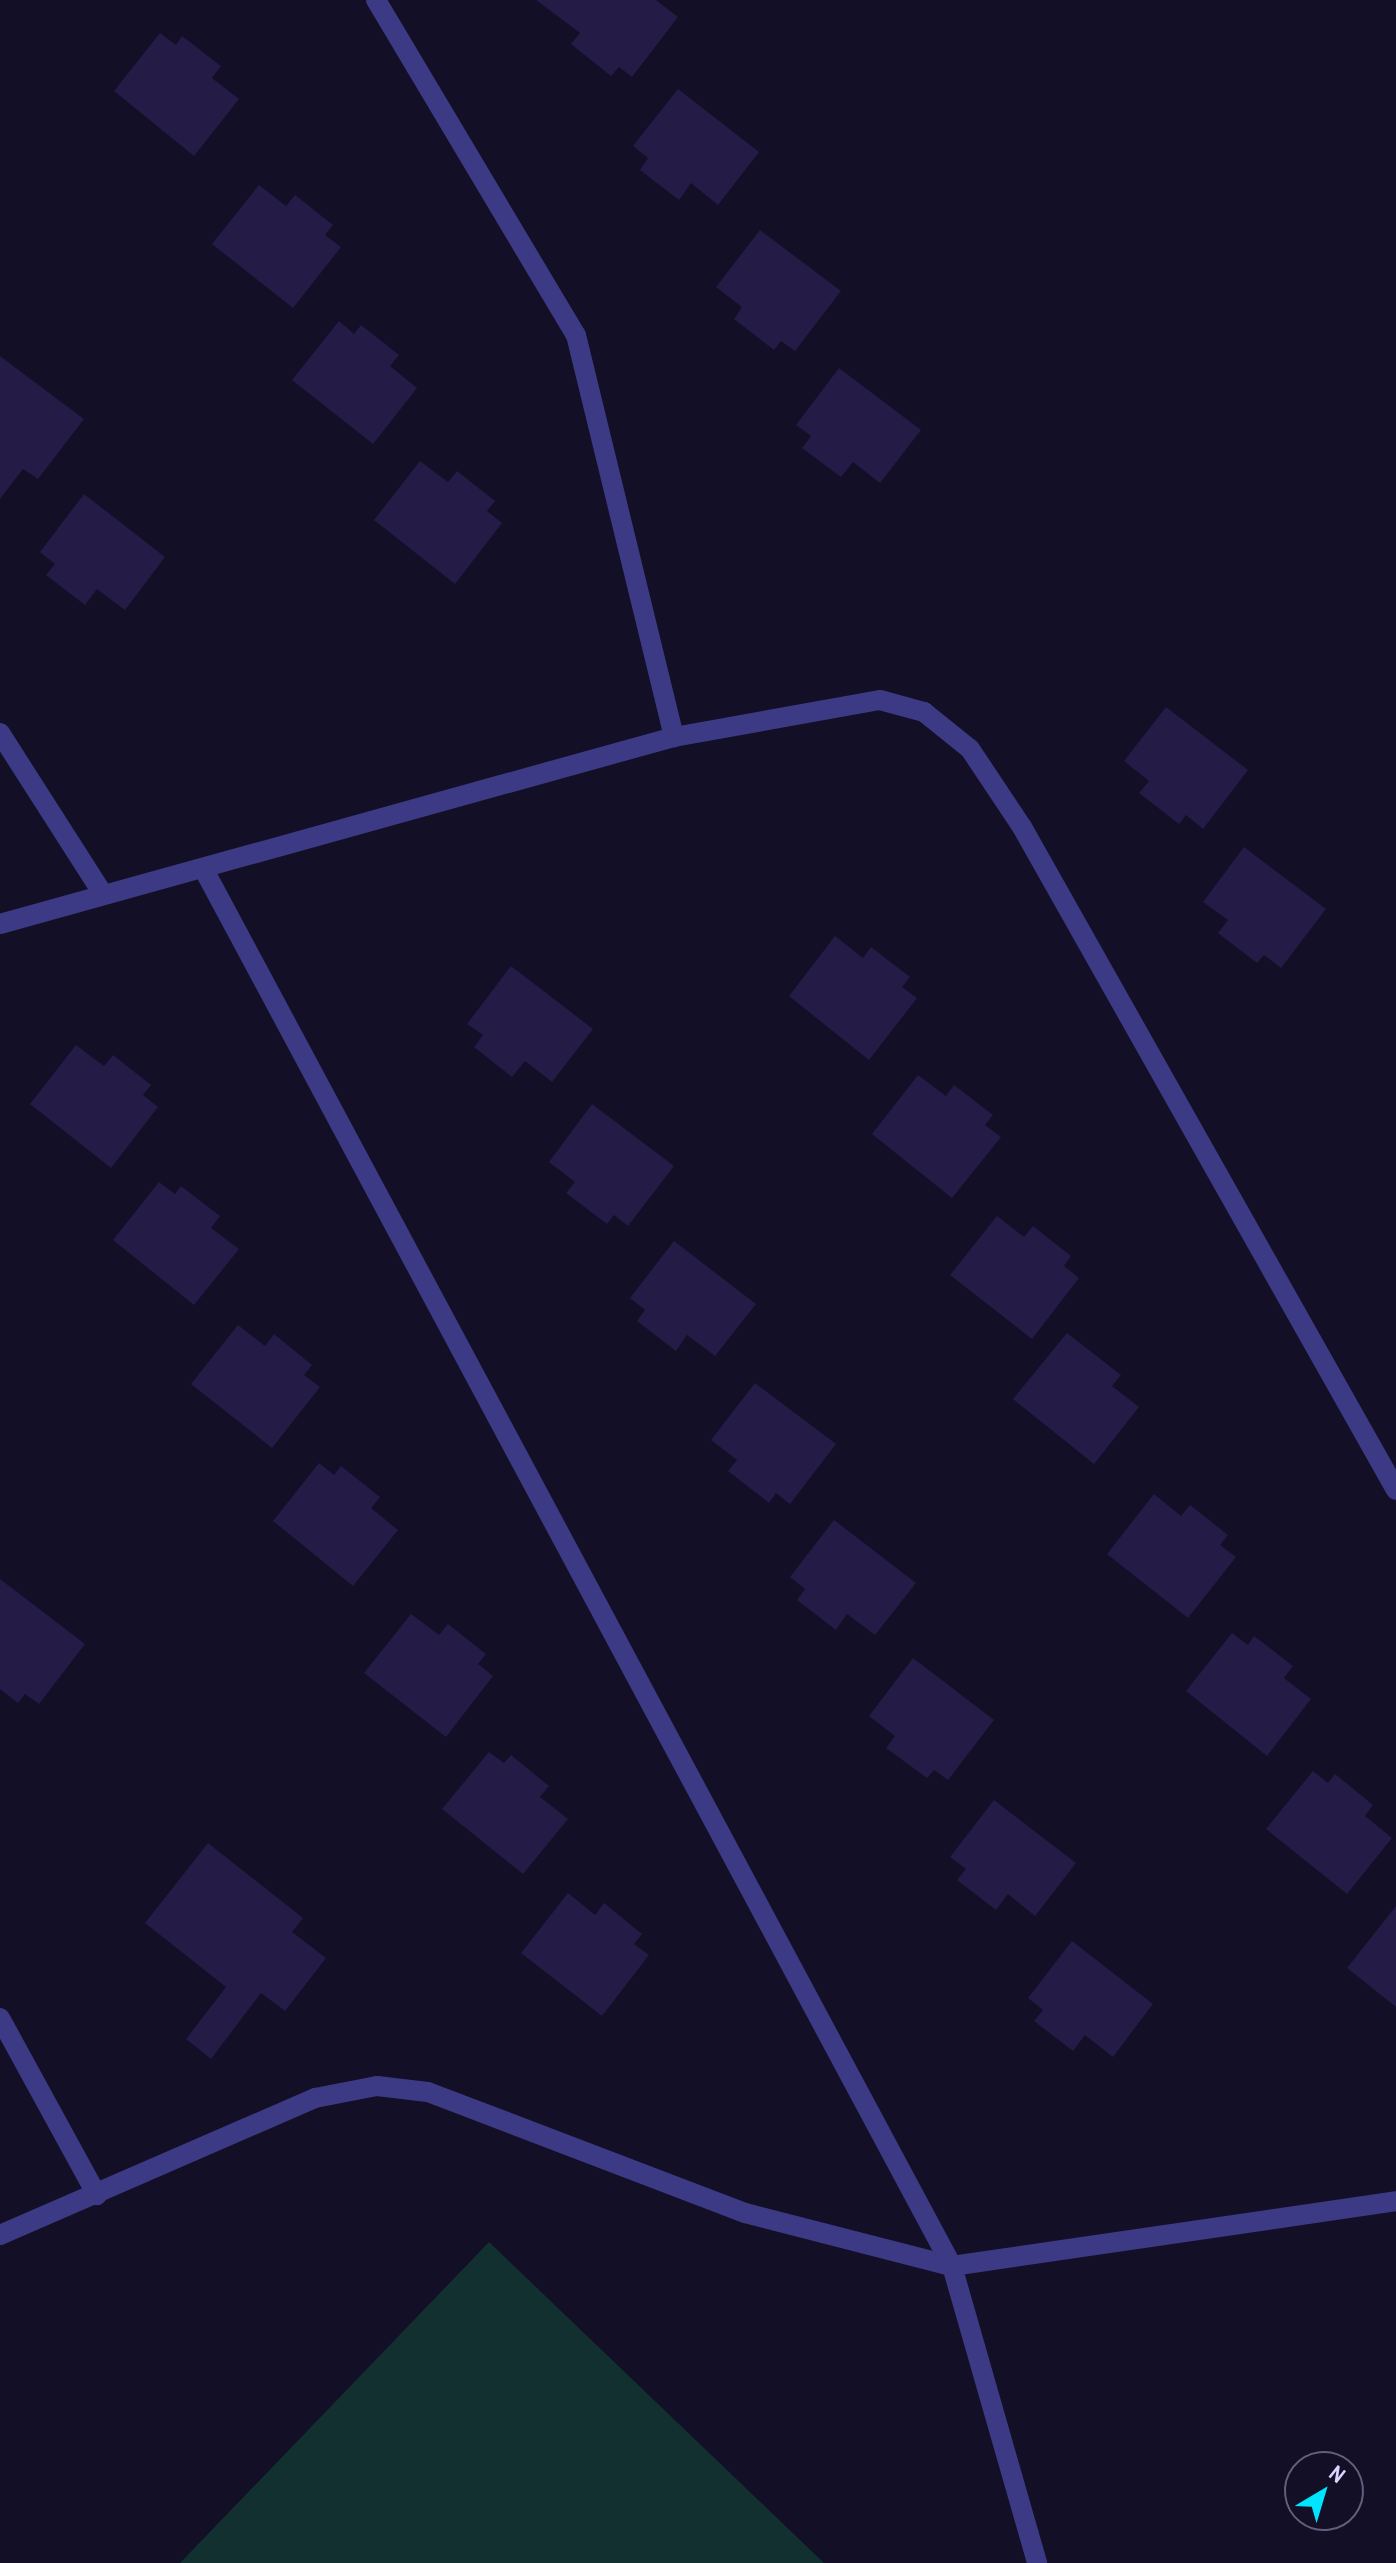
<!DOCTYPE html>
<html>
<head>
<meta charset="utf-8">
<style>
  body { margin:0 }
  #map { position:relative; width:1396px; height:2563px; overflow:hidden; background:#130f26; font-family:"Archivo Narrow",sans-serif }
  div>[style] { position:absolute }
  .green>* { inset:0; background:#12302f }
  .building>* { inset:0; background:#241b47 }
  .minor>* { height:20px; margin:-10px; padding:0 10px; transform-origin:10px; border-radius:10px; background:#3d3a85 }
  span { translate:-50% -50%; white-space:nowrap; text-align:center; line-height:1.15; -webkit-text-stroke:6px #130f26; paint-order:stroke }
  .north { position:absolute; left:1284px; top:2451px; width:80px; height:80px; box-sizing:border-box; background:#130f26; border:2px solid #625e7d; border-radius:50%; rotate:38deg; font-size:22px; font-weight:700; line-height:32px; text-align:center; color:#d9d4ff }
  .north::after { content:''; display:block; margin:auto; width:28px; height:36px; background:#00e5ff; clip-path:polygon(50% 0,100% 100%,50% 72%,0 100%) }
</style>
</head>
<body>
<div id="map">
  <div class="green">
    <i style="clip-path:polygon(489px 2242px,824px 2563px,180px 2563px)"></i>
  </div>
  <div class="building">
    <i style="clip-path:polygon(536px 0,656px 0,678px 17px,632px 77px,619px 67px,611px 76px,571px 44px,580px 33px)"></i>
    <i style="clip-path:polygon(160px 33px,176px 45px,182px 36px,221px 66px,212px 78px,239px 99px,194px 156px,114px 91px)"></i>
    <i style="clip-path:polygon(678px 89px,759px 152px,718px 205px,691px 183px,679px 200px,640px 170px,648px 158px,633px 146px)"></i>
    <i style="clip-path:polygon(259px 185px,286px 206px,295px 195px,333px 225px,325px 235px,341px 247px,293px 308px,212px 244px)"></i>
    <i style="clip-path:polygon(760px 230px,841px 291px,795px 351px,781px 341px,774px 350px,734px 319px,742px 307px,716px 287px)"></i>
    <i style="clip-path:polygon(339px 321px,354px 334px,361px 325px,399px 355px,390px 366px,417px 388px,373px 444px,292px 380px)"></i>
    <i style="clip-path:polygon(0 356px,84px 419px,38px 479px,23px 469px,0 499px)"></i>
    <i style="clip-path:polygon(839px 368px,921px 430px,880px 483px,853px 462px,841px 477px,802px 448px,811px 436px,796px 425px)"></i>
    <i style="clip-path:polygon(420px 461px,448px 482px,457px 471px,495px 501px,487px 511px,502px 523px,455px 584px,374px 520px)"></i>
    <i style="clip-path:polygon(84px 494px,165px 557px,125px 610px,97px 589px,85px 605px,46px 575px,55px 564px,40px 552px)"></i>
    <i style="clip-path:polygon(1166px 707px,1248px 770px,1203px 829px,1186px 815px,1179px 824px,1139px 793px,1149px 781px,1124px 761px)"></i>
    <i style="clip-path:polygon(1244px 847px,1326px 909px,1281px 968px,1264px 955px,1257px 963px,1218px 933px,1228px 920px,1203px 902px)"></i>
    <i style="clip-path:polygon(835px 936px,863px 958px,871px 947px,910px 977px,902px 987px,917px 998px,869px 1060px,789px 996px)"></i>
    <i style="clip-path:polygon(511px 966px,593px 1029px,552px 1082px,525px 1061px,512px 1077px,474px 1047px,483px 1035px,467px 1024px)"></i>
    <i style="clip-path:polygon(76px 1045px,104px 1066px,113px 1055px,151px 1085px,143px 1095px,158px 1107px,111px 1168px,30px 1104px)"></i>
    <i style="clip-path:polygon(918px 1075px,946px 1096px,954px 1085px,993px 1115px,985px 1125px,1001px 1137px,952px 1198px,872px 1134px)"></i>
    <i style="clip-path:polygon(592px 1104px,674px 1166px,628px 1226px,614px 1215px,607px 1224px,566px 1193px,575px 1182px,549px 1162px)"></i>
    <i style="clip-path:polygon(159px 1182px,175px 1194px,181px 1186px,220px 1216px,211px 1228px,239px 1249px,194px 1305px,113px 1240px)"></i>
    <i style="clip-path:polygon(997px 1216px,1024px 1237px,1033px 1226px,1071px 1256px,1064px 1266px,1079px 1278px,1032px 1339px,950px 1275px)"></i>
    <i style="clip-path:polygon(674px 1241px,756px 1304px,715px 1356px,687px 1335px,676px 1351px,637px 1321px,645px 1310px,630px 1298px)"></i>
    <i style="clip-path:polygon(238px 1325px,265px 1346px,274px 1334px,312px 1365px,304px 1375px,320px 1387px,272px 1448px,191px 1384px)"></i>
    <i style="clip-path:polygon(1067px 1333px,1121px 1375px,1112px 1386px,1139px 1407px,1094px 1464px,1013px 1399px)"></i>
    <i style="clip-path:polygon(755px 1383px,836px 1444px,790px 1504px,776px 1493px,769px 1503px,728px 1471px,737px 1460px,711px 1440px)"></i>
    <i style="clip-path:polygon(319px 1463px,334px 1475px,341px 1466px,380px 1497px,371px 1508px,398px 1530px,353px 1586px,273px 1521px)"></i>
    <i style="clip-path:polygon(1154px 1494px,1181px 1516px,1190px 1505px,1228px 1535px,1220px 1545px,1236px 1557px,1188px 1618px,1107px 1554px)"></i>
    <i style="clip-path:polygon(834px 1520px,916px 1583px,875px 1635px,847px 1614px,836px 1630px,797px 1600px,805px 1589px,790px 1577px)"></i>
    <i style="clip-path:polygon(0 1579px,85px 1644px,39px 1704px,25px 1694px,18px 1703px,0 1689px)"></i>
    <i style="clip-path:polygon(411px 1614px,439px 1635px,448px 1624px,486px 1654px,478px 1664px,493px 1676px,446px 1737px,364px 1673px)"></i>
    <i style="clip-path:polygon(1232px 1633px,1248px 1645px,1254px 1636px,1293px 1666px,1284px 1678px,1311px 1699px,1267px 1756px,1186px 1691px)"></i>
    <i style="clip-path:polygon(913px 1658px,994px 1720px,948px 1780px,934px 1770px,927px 1778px,886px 1748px,895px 1736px,869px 1716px)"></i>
    <i style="clip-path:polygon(489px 1752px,504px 1763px,511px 1755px,549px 1786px,540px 1797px,568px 1819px,523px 1874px,442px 1809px)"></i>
    <i style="clip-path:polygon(1313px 1771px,1328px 1783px,1335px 1774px,1373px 1805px,1365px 1816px,1392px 1838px,1347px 1894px,1266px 1829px)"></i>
    <i style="clip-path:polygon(994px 1800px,1076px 1863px,1035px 1916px,1008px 1894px,996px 1910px,957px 1880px,966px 1869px,950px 1857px)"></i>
    <i style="clip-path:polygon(208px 1843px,303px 1918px,292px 1932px,326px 1958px,285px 2011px,261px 1993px,211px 2059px,186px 2039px,226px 1987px,145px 1923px)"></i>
    <i style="clip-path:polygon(568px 1893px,595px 1915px,604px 1903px,642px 1934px,634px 1944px,649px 1955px,602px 2016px,521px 1953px)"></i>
    <i style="clip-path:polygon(1396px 1906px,1396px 2007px,1347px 1968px)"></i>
    <i style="clip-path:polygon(1072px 1941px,1153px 2004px,1113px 2057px,1085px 2035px,1073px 2051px,1034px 2021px,1043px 2010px,1028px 1998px)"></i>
  </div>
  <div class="minor">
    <i style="left:376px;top:0;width:390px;rotate:59.2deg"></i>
    <i style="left:576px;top:335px;width:414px;rotate:76.3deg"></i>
    <i style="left:0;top:733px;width:188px;rotate:57.4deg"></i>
    <i style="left:203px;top:868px;width:1586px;rotate:61.82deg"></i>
    <i style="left:952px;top:2266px;width:309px;rotate:74deg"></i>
    <i style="left:0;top:924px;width:699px;rotate:-15.51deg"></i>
    <i style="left:674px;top:737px;width:209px;rotate:-10.2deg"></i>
    <i style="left:880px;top:700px;width:46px;rotate:15.3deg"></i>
    <i style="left:924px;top:712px;width:59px;rotate:38.8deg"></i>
    <i style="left:970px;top:749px;width:94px;rotate:56.3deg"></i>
    <i style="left:1022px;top:827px;width:761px;rotate:60.57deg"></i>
    <i style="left:0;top:2018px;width:202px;rotate:61.3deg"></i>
    <i style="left:0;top:2235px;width:344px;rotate:-23.5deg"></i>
    <i style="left:315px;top:2098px;width:63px;rotate:-11deg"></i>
    <i style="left:377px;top:2086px;width:51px;rotate:6.7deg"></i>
    <i style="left:428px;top:2092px;width:339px;rotate:20.9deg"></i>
    <i style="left:745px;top:2213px;width:214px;rotate:14.4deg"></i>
    <i style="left:952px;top:2266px;width:449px;rotate:-8.3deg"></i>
  </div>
  <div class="north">N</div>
</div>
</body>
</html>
